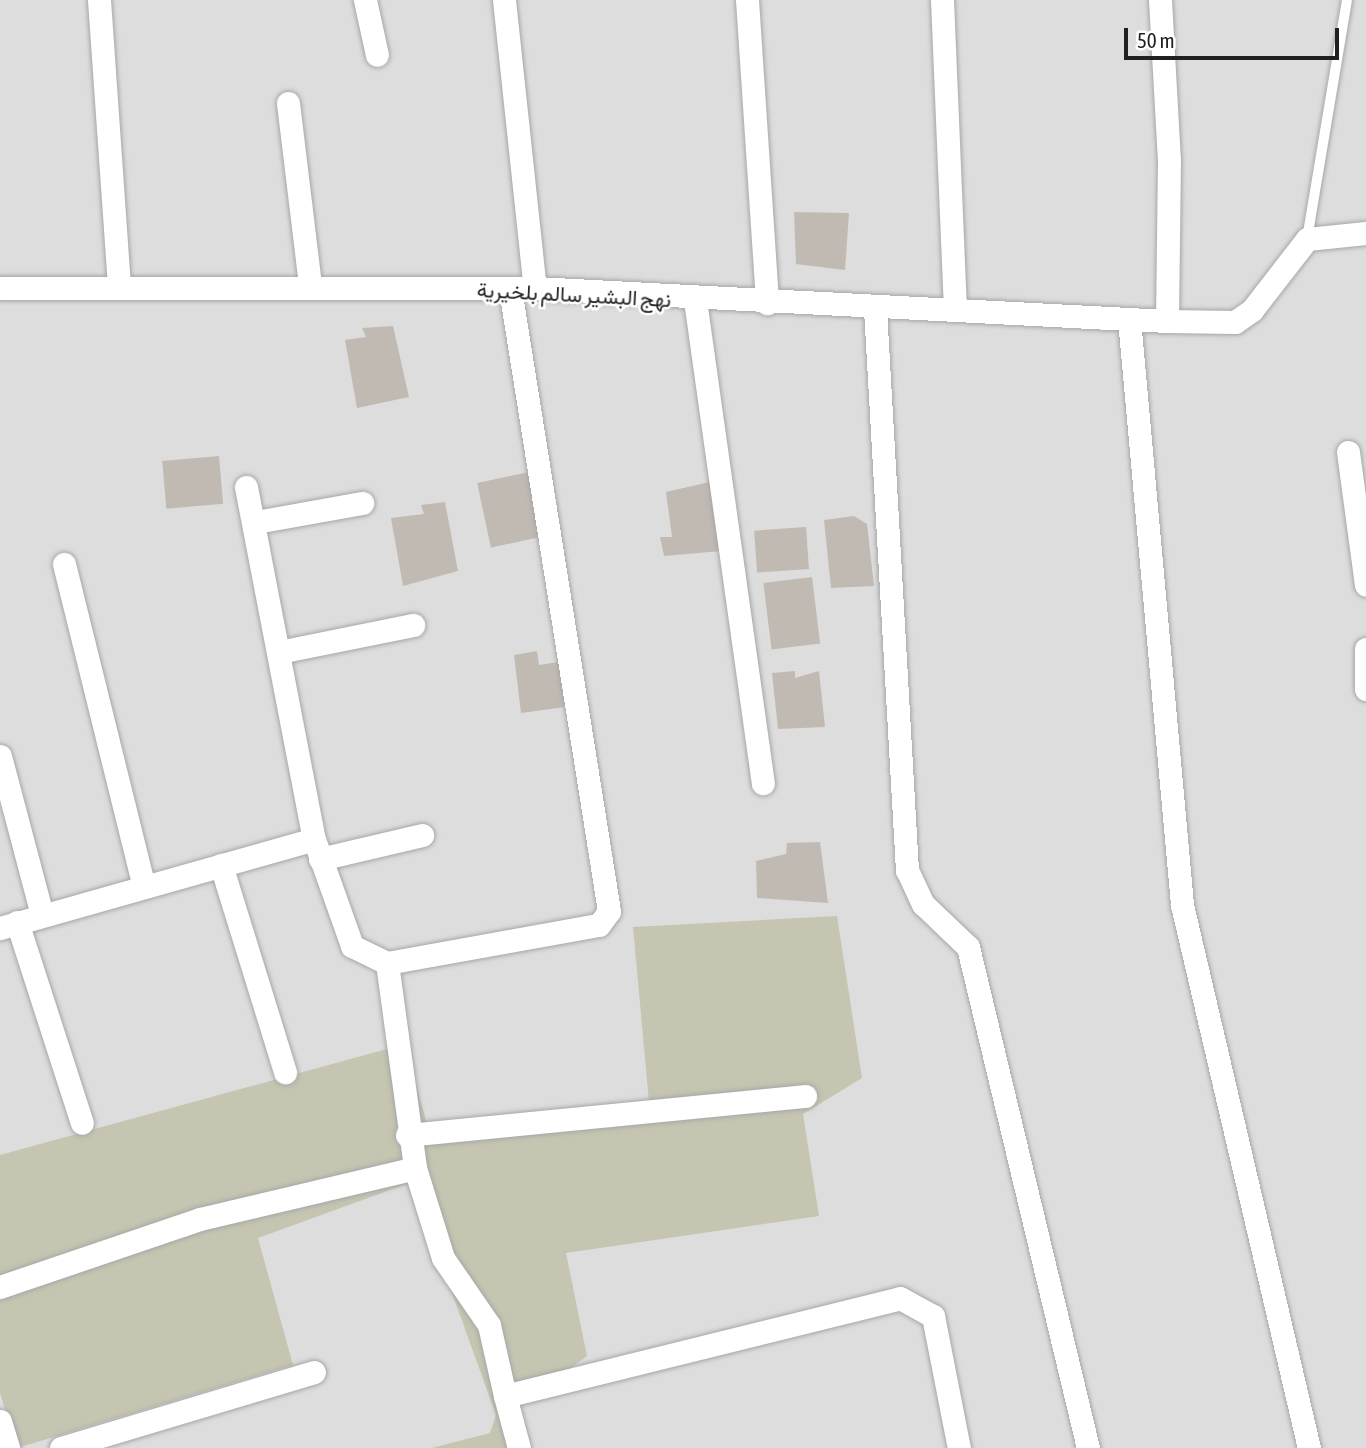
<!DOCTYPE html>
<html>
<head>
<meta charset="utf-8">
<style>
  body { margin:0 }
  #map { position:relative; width:1366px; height:1448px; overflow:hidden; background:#f1eee7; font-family:"Asap Condensed",Vazirmatn,sans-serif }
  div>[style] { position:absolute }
  .residential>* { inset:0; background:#dedddd; transform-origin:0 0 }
  .construction>* { inset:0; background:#c5c5b2 }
  .building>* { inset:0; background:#c1bab3; transform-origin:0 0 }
  .roads { filter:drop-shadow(0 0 2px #a7a7a7) drop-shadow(0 0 2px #a7a7a7) }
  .lane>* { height:10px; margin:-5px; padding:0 5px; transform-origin:5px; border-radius:5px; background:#fff }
  .street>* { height:23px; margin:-11.5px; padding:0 11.5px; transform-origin:11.5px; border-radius:11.5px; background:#fff }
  span { translate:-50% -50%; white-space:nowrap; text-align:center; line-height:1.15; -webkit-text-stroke:5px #fff; paint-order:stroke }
  .street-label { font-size:21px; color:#202020 }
  .scale { position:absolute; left:1124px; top:28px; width:215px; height:32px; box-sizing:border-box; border:4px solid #202020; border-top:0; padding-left:9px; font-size:21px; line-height:24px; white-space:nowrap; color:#202020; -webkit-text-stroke:5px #fff; paint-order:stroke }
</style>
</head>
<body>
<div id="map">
  <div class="residential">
    <i style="left:0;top:0;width:1366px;height:1448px"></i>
  </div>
  <div class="construction">
    <i style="clip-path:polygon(837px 916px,862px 1078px,803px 1114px,819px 1216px,566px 1253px,587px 1356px,515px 1409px,506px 1448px,432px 1448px,490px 1433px,496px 1415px,412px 1182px,258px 1238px,293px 1365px,17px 1448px,0 1393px,0 1155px,405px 1044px,427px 1124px,649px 1102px,633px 927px)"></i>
  </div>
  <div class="building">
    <i style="clip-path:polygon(794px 212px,849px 213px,845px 270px,796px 264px)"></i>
    <i style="clip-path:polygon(393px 326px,409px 397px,357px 408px,345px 340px,366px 337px,362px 328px)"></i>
    <i style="left:219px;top:456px;width:48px;height:57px;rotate:85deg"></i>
    <i style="left:529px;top:472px;width:66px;height:53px;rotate:78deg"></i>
    <i style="clip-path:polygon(714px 481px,721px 551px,664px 556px,660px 537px,672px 537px,666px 492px)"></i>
    <i style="clip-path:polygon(445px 502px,458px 571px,403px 586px,391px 518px,424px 514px,421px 505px)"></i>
    <i style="clip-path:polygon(854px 516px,867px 524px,874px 586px,831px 588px,824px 520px)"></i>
    <i style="left:806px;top:527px;width:42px;height:52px;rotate:86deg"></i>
    <i style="left:812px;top:577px;width:67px;height:49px;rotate:83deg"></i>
    <i style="clip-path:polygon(537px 651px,539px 665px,559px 662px,565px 707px,521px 713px,514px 655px)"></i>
    <i style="clip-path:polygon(795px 671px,795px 678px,819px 671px,825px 727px,778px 729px,772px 673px)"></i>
    <i style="clip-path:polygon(820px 842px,828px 903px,757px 898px,756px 861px,786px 854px,787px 843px)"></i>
  </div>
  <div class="roads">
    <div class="lane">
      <i style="left:1307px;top:239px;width:242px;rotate:-80.5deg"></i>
    </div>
    <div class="street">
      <i style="left:99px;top:0;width:288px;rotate:86deg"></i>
      <i style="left:365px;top:0;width:56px;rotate:77.7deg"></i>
      <i style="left:504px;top:0;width:290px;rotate:83.9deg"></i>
      <i style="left:747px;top:0;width:304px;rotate:86.2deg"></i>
      <i style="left:942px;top:0;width:310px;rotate:87.6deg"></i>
      <i style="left:288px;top:103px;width:183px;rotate:83.1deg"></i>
      <i style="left:0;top:288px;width:535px"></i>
      <i style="left:535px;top:288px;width:633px;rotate:2.99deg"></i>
      <i style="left:1167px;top:321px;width:160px;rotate:-89.3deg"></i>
      <i style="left:1169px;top:161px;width:161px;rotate:-93.2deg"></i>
      <i style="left:695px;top:300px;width:488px;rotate:82deg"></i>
      <i style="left:875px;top:309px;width:562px;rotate:86.74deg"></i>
      <i style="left:907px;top:870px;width:38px;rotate:65deg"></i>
      <i style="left:923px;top:904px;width:62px;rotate:43.7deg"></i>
      <i style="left:968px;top:947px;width:515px;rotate:76.53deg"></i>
      <i style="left:1129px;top:319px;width:588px;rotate:84.83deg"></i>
      <i style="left:1182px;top:905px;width:558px;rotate:76.84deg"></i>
      <i style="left:1167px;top:321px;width:68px;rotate:0.8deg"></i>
      <i style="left:1235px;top:322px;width:21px;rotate:-35deg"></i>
      <i style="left:1252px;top:310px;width:90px;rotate:-52.2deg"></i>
      <i style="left:1307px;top:239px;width:59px;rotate:-5.8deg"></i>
      <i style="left:1348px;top:452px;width:134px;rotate:82.3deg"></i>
      <i style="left:246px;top:487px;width:359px;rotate:79.1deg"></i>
      <i style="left:314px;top:839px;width:114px;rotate:70.4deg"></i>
      <i style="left:352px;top:946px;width:39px;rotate:26deg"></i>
      <i style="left:387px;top:963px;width:215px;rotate:-10.2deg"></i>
      <i style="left:599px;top:925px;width:17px;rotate:-54deg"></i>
      <i style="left:609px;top:911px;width:630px;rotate:-99.04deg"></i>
      <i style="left:256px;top:522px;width:108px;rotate:-10.2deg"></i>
      <i style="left:64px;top:564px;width:330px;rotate:76.1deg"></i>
      <i style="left:1366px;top:649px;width:40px;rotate:90deg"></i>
      <i style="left:279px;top:652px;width:137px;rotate:-11.4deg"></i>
      <i style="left:0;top:756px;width:164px;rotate:75.2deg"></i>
      <i style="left:320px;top:859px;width:105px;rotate:-13.2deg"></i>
      <i style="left:221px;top:865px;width:217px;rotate:72.8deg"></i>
      <i style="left:17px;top:922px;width:211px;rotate:72.1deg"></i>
      <i style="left:0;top:928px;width:326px;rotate:-15.8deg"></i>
      <i style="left:387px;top:963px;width:207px;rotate:82.2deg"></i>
      <i style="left:415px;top:1168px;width:94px;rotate:72.7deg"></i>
      <i style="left:443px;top:1258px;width:81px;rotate:55.5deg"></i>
      <i style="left:489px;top:1325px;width:73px;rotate:77.3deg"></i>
      <i style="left:407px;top:1135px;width:400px;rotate:-5.6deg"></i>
      <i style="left:0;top:1287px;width:211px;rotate:-18.8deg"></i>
      <i style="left:200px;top:1219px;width:221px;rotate:-13.3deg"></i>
      <i style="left:0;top:1421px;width:28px;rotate:73deg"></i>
      <i style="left:61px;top:1448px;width:264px;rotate:-16.7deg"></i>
      <i style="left:519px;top:1448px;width:54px;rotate:-105.1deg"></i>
      <i style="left:505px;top:1396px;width:407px;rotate:-13.9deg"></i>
      <i style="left:900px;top:1298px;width:38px;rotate:29deg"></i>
      <i style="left:933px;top:1316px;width:135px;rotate:78.9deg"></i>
    </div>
  </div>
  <div class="street-label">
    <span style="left:574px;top:294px;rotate:3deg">نهج البشير سالم بلخيرية</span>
  </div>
  <div class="scale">50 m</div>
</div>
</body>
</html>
